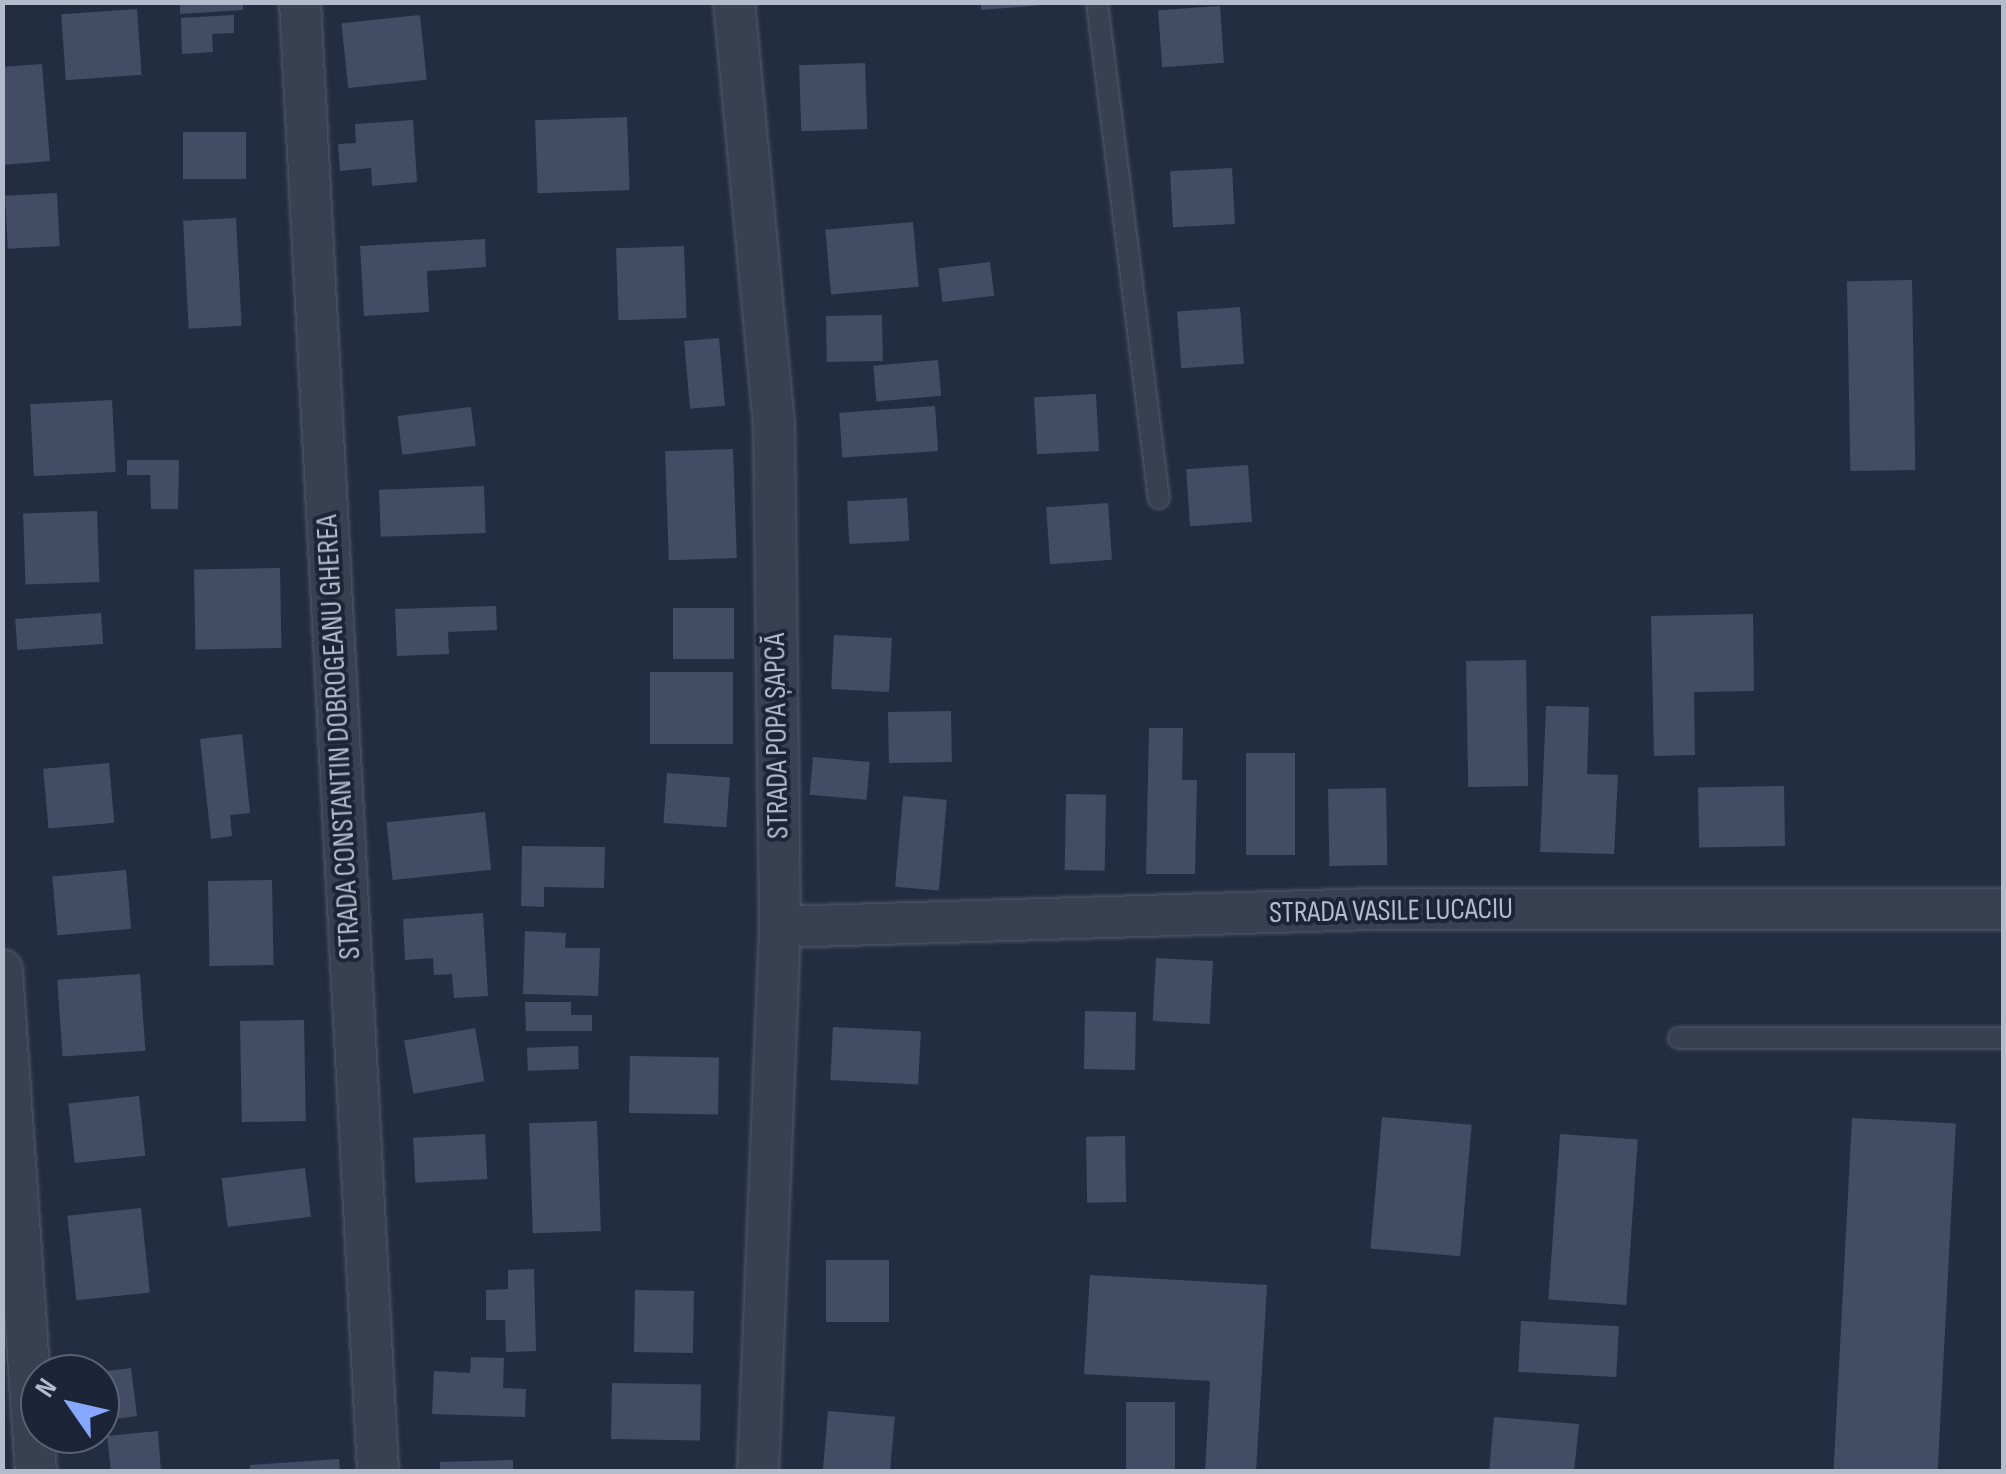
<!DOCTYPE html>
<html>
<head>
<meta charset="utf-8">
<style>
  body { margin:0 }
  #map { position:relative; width:2006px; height:1474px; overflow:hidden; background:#232d42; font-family:"Sofia Sans Condensed",sans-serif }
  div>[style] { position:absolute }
  .building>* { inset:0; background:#424c65; transform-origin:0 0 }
  .roads { filter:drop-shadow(0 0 2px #525b6c) drop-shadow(0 0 2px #525b6c) }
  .lane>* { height:20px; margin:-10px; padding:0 10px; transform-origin:10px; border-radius:10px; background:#384052 }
  .street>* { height:40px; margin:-20px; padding:0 20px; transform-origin:20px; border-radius:20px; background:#384052 }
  span { translate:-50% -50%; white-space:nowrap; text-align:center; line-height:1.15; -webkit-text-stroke:8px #1c2537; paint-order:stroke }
  .street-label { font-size:30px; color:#b4bbcc }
  .frame { position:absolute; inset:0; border:5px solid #b4bbcc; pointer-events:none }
  .north { position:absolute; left:20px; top:1354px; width:100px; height:100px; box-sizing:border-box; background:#1c2537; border:2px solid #596173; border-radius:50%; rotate:304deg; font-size:28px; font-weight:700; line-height:40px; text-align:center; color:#b4bbcc }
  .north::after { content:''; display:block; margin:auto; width:35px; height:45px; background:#86a8ff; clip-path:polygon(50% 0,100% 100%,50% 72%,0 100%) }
</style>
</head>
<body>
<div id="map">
  <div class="building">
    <i style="clip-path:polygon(180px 2px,243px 2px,243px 10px,180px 14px)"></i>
    <i style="clip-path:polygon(981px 2px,1041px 2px,1042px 5px,981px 10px)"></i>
    <i style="left:1220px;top:6px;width:57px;height:62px;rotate:86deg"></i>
    <i style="left:137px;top:9px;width:66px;height:76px;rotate:86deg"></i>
    <i style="clip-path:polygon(234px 15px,234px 33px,212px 34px,213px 52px,182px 54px,181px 18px)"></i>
    <i style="left:420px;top:15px;width:65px;height:79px;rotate:84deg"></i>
    <i style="left:865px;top:63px;width:66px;height:66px;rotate:88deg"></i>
    <i style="clip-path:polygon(42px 64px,50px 161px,2px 165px,2px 67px)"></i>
    <i style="left:627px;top:117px;width:73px;height:92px;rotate:88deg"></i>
    <i style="clip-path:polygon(413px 120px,417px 182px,372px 186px,371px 168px,340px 171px,338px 144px,356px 143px,355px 124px)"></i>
    <i style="left:183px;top:132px;width:63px;height:47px"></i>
    <i style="left:1232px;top:168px;width:56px;height:62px;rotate:87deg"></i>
    <i style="left:57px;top:193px;width:53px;height:52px;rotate:87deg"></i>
    <i style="left:236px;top:218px;width:108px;height:53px;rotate:87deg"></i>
    <i style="left:913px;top:222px;width:65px;height:88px;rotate:85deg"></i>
    <i style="clip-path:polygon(485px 239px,486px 267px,427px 271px,429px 312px,364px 316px,360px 246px)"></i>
    <i style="left:684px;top:246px;width:72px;height:68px;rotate:88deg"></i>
    <i style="left:990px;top:262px;width:34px;height:52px;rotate:83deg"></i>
    <i style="left:1912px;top:280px;width:190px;height:65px;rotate:89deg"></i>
    <i style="left:1240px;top:307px;width:57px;height:63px;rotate:86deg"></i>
    <i style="left:882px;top:315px;width:46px;height:56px;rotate:89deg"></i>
    <i style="left:719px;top:338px;width:68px;height:35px;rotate:85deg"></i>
    <i style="left:938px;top:360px;width:36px;height:65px;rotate:85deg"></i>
    <i style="left:1096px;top:394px;width:57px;height:62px;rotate:87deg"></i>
    <i style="left:112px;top:400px;width:72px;height:82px;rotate:87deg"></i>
    <i style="left:935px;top:406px;width:45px;height:96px;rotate:86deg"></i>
    <i style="left:471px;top:407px;width:39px;height:74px;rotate:83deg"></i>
    <i style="left:733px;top:449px;width:109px;height:68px;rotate:88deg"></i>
    <i style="clip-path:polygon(127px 460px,179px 460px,178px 509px,151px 509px,150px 475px,127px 475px)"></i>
    <i style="left:1248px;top:465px;width:57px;height:62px;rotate:86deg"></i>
    <i style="left:484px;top:486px;width:47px;height:105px;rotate:88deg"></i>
    <i style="left:907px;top:498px;width:43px;height:60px;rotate:87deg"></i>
    <i style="left:1108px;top:503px;width:57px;height:62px;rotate:86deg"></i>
    <i style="left:97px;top:511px;width:71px;height:74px;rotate:88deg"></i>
    <i style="left:280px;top:568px;width:80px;height:86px;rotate:89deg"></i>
    <i style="clip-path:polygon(496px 606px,497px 630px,448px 632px,449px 654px,397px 656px,395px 609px)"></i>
    <i style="left:734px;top:608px;width:51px;height:61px;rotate:90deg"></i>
    <i style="left:101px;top:613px;width:31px;height:86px;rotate:86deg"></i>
    <i style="clip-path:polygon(1753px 614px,1754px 691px,1694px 692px,1695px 755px,1654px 756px,1651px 616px)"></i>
    <i style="left:834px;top:635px;width:58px;height:54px;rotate:3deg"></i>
    <i style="left:1526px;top:660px;width:126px;height:60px;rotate:89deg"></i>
    <i style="left:650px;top:672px;width:83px;height:72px"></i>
    <i style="clip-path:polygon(1546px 706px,1589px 707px,1587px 774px,1618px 775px,1614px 854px,1540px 852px)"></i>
    <i style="left:951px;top:711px;width:51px;height:63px;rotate:89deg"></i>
    <i style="clip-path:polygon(1149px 728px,1183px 728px,1182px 780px,1197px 780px,1195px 874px,1146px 874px)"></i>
    <i style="clip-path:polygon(242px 734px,250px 813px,230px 815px,232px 836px,211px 839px,200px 739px)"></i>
    <i style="left:1246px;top:753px;width:49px;height:102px"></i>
    <i style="left:813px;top:757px;width:57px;height:38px;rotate:5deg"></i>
    <i style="left:109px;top:763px;width:60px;height:66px;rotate:85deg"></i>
    <i style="left:667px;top:773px;width:63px;height:50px;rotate:4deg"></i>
    <i style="left:1784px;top:786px;width:60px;height:86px;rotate:89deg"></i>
    <i style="left:1386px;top:788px;width:77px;height:58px;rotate:89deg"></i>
    <i style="left:1066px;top:794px;width:40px;height:76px;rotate:1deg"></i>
    <i style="left:903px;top:796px;width:44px;height:91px;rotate:5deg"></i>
    <i style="left:485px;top:812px;width:58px;height:99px;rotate:84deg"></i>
    <i style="clip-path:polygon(522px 846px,605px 847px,604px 888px,544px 887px,544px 907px,521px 906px)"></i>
    <i style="left:126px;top:870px;width:59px;height:74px;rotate:85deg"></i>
    <i style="left:272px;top:880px;width:85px;height:64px;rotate:89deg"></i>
    <i style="clip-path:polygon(483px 913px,488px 996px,454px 998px,452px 974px,434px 975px,433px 958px,405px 960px,403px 919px)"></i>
    <i style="clip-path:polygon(525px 931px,566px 933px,565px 948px,600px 948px,598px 996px,523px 994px)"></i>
    <i style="left:1156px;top:958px;width:57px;height:63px;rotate:3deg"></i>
    <i style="left:140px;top:974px;width:77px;height:83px;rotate:86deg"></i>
    <i style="clip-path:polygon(525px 1002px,571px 1002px,571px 1015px,592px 1015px,592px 1031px,526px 1031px)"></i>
    <i style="left:1085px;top:1011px;width:51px;height:58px;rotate:1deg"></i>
    <i style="left:304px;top:1020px;width:101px;height:64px;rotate:89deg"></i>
    <i style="left:833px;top:1027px;width:88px;height:53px;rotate:3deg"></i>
    <i style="left:475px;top:1028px;width:54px;height:72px;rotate:80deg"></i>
    <i style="left:578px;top:1046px;width:23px;height:51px;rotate:88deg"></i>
    <i style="left:630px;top:1056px;width:89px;height:57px;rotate:1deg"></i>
    <i style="left:139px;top:1096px;width:60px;height:71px;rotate:84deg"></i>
    <i style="left:1382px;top:1117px;width:90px;height:132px;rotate:5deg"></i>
    <i style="left:1852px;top:1118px;width:104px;height:354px;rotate:3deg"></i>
    <i style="left:597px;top:1121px;width:110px;height:68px;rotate:88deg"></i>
    <i style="left:485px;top:1134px;width:45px;height:72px;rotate:87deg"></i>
    <i style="left:1560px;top:1134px;width:78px;height:166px;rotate:4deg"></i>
    <i style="left:1125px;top:1136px;width:66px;height:39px;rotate:89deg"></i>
    <i style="left:305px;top:1168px;width:49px;height:84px;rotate:83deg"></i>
    <i style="left:141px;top:1208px;width:85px;height:74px;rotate:84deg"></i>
    <i style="left:889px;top:1260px;width:62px;height:63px;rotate:90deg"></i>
    <i style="clip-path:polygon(534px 1269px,536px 1351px,506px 1352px,505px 1320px,486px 1320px,486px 1290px,508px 1289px,508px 1270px)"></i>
    <i style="clip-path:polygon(1090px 1275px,1267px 1285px,1256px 1472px,1205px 1472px,1210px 1381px,1084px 1374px)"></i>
    <i style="left:635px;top:1290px;width:59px;height:62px;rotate:1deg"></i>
    <i style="left:1521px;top:1321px;width:98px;height:51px;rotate:3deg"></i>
    <i style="clip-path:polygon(471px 1357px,504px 1358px,503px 1388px,526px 1389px,525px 1417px,432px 1414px,434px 1371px,470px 1373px)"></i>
    <i style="clip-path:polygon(131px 1368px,137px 1416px,100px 1421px,100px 1372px)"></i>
    <i style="left:612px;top:1383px;width:89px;height:56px;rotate:1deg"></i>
    <i style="left:1126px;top:1402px;width:49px;height:70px"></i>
    <i style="left:828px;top:1411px;width:67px;height:61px;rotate:5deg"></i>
    <i style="clip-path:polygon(1494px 1417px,1579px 1424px,1574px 1472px,1489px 1472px)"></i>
    <i style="clip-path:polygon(158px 1431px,161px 1472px,111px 1472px,107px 1436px)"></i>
    <i style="clip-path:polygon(339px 1459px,340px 1472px,250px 1472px,250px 1465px)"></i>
    <i style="clip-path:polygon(513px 1460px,513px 1472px,440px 1472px,440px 1462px)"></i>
  </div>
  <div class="roads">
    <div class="lane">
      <i style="left:1097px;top:2px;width:500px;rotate:82.9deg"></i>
      <i style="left:1679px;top:1038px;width:325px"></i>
    </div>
    <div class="street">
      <i style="left:300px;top:2px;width:1472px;rotate:86.96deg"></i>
      <i style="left:734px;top:2px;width:423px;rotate:84.6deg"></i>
      <i style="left:774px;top:423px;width:504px;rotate:89.32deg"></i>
      <i style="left:780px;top:927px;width:545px;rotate:92.31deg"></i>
      <i style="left:780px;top:927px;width:593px;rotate:-1.74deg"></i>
      <i style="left:1373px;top:909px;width:631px"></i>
      <i style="left:2px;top:970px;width:503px;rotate:86.13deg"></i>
    </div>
  </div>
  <div class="street-label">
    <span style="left:777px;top:736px;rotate:-91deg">STRADA POPA ȘAPCĂ</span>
    <span style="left:339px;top:737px;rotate:-93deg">STRADA CONSTANTIN DOBROGEANU GHEREA</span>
    <span style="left:1391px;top:911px;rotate:-1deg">STRADA VASILE LUCACIU</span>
  </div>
  <div class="frame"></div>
  <div class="north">N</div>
</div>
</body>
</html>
